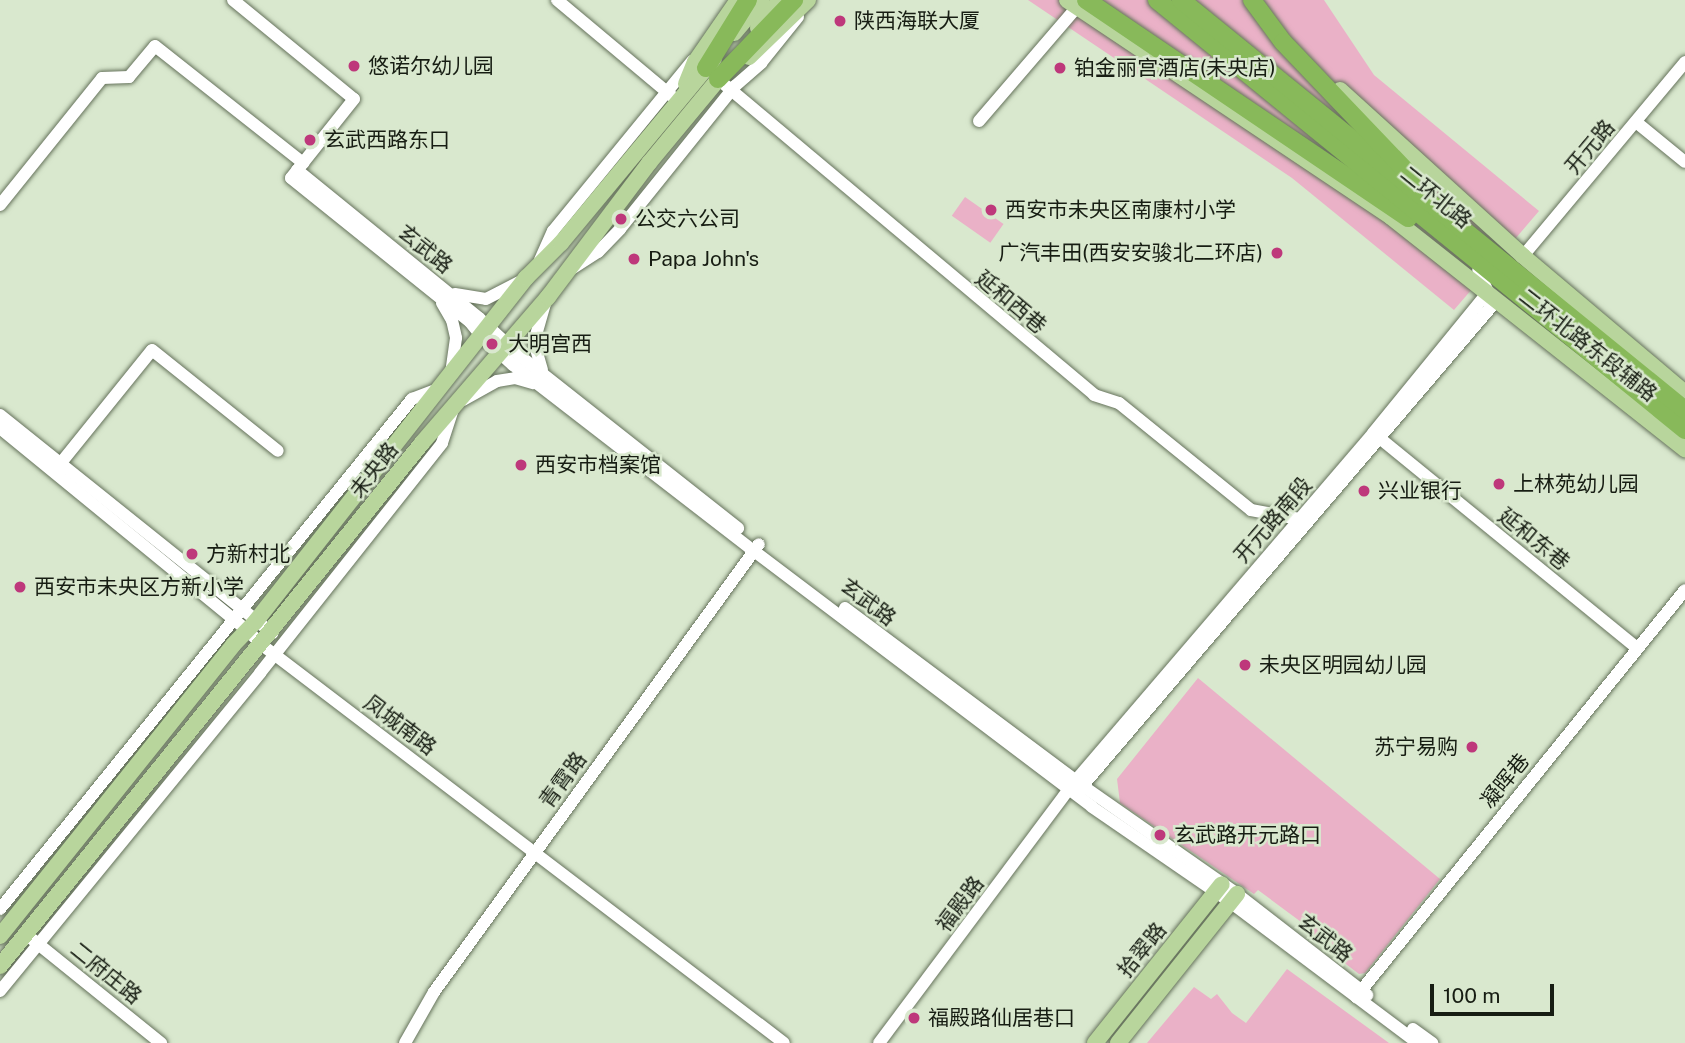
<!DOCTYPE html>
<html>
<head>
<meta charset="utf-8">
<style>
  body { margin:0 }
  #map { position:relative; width:1685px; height:1043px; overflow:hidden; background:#d9e8ce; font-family:"Public Sans","Noto Sans SC",sans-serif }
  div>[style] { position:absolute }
  .green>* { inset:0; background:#eab1c7; transform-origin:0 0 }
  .roads { filter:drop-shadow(0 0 2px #66735c) drop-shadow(0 0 2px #66735c) }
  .minor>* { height:12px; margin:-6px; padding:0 6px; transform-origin:6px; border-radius:6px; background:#fff }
  .major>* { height:16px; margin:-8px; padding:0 8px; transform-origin:8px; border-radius:8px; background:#b8d59c }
  .highway>* { height:18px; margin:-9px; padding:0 9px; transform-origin:9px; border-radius:9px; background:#88b95a }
  .dots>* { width:19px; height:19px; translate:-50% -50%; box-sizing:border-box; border:4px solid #d9e8ce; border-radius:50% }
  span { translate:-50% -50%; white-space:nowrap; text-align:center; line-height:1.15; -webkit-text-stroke:5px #d9e8ce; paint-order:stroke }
  .poi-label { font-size:21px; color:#171d13 }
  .left { translate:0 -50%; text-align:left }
  .right { translate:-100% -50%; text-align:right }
  .street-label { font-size:21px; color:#171d13 }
  .scale { position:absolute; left:1430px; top:984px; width:124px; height:32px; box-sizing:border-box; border:4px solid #171d13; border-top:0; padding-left:9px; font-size:21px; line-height:24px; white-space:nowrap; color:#171d13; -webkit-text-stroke:5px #d9e8ce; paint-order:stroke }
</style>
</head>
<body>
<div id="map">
  <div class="green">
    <i style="clip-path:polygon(1028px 0,1324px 0,1374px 75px,1539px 211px,1454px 310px,1292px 178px)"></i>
    <i style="left:965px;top:197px;width:47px;height:23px;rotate:35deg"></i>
    <i style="clip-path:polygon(1198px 678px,1440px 879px,1365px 973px,1359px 974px,1309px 936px,1312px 930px,1258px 890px,1254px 894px,1120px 803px,1117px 779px)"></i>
    <i style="clip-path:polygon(1287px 969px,1389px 1043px,1147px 1043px,1194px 987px,1211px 999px,1217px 994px,1232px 1013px,1246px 1023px)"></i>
  </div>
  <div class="roads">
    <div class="minor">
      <i style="left:233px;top:0;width:156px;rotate:39.3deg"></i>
      <i style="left:354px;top:99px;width:101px;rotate:128.6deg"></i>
      <i style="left:291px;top:178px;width:230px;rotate:38.8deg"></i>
      <i style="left:470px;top:322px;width:19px;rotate:51deg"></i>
      <i style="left:482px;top:337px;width:42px;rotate:42.1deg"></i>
      <i style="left:513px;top:365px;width:304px;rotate:37.7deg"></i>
      <i style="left:754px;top:551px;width:424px;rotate:37.1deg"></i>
      <i style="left:1092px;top:807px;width:168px;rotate:34.5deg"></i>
      <i style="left:1230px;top:902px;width:235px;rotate:36.9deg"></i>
      <i style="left:557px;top:0;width:150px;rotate:39.9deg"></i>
      <i style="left:718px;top:79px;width:491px;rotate:40deg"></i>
      <i style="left:1094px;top:395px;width:26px;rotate:18deg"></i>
      <i style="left:1119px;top:403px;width:170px;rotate:39deg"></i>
      <i style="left:1251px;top:510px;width:49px;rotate:10.6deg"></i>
      <i style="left:979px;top:121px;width:150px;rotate:-49.3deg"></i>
      <i style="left:1077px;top:7px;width:7px;rotate:-90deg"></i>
      <i style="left:1636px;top:122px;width:63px;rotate:39.2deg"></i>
      <i style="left:297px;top:170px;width:235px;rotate:39.1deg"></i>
      <i style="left:479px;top:318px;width:56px;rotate:42.8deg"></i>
      <i style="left:520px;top:356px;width:278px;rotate:38.3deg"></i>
      <i style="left:0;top:205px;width:163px;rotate:-51.2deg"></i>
      <i style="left:102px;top:78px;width:27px;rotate:-2deg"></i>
      <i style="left:129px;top:77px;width:40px;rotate:-50deg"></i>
      <i style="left:155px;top:46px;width:189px;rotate:38.3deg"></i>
      <i style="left:1523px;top:256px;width:253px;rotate:-50.1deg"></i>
      <i style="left:540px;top:260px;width:32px;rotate:-66deg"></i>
      <i style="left:553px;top:231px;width:220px;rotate:-50.7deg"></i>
      <i style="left:573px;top:268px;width:30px;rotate:-33deg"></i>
      <i style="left:598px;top:252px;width:32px;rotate:-46deg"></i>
      <i style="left:620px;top:229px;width:184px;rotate:-51.2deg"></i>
      <i style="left:735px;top:86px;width:35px;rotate:-41deg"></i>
      <i style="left:761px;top:63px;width:59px;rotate:-51.2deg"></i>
      <i style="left:455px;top:294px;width:31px;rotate:9deg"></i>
      <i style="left:486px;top:299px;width:37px;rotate:-27deg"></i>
      <i style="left:442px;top:303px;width:20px;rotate:60deg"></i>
      <i style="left:452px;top:320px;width:18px;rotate:77deg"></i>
      <i style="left:456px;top:338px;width:35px;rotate:98deg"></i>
      <i style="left:542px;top:370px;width:29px;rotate:-106deg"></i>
      <i style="left:534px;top:342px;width:40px;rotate:-74deg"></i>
      <i style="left:463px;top:400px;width:39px;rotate:-29deg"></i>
      <i style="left:497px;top:381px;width:18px;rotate:-9deg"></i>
      <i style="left:515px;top:378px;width:19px;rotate:16deg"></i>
      <i style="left:0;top:415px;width:349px;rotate:38.7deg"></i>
      <i style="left:0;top:428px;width:319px;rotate:39.3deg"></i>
      <i style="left:247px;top:630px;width:21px;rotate:45deg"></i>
      <i style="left:262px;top:645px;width:656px;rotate:37.32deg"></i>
      <i style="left:1377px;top:436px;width:335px;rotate:39.2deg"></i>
      <i style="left:60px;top:464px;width:146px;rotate:-51.1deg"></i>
      <i style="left:152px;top:350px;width:161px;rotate:38.7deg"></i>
      <i style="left:845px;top:608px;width:297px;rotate:36.8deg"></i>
      <i style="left:1083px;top:786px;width:188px;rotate:35deg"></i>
      <i style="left:1237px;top:894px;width:165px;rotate:37.8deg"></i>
      <i style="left:1079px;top:790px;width:644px;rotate:-49.53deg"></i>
      <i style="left:0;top:909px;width:656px;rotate:-51.07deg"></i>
      <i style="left:412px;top:399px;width:28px;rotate:-21deg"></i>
      <i style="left:32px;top:939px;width:166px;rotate:38.9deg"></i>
      <i style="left:0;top:991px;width:411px;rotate:-50.7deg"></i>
      <i style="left:260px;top:673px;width:293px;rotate:-51.6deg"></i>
      <i style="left:442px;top:443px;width:35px;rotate:-72deg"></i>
      <i style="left:1356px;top:997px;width:523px;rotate:-51.05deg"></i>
      <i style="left:1413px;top:1029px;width:24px;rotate:36deg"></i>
      <i style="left:405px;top:1043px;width:59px;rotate:-60.4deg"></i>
      <i style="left:434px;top:992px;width:553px;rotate:-54.04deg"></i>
      <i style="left:879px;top:1043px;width:329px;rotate:-53.2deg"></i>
      <i style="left:1076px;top:780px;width:457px;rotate:-49.4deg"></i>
      <i style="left:1373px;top:433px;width:182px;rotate:-50.8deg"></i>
      <i style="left:1488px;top:292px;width:24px;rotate:-114deg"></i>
    </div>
    <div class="major">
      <i style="left:1067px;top:0;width:390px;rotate:33.8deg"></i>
      <i style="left:1391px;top:217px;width:375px;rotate:38.3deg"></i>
      <i style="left:758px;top:28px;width:36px;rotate:-52deg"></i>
      <i style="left:734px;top:33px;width:43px;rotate:-49.7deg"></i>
      <i style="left:749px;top:57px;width:82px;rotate:-44deg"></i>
      <i style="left:686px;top:84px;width:24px;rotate:-68deg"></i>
      <i style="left:695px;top:62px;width:75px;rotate:-55.3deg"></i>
      <i style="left:1340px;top:90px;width:247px;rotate:42.2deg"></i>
      <i style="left:1523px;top:256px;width:212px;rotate:40.2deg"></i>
      <i style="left:0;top:936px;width:373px;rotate:-51.3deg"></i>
      <i style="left:233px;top:645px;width:33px;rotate:-46deg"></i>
      <i style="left:256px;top:621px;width:437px;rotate:-51.8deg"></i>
      <i style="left:526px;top:278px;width:49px;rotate:-45deg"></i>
      <i style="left:561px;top:243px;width:239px;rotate:-50.3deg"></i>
      <i style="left:0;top:966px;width:672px;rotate:-51.1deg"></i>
      <i style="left:422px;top:443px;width:193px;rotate:-49.2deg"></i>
      <i style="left:548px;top:297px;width:168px;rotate:-53deg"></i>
      <i style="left:649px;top:163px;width:119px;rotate:-50.4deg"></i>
      <i style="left:1095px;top:1043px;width:203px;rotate:-51.4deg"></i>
      <i style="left:1118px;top:1043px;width:191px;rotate:-51.4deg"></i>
    </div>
    <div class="highway">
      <i style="left:1086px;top:0;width:389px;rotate:34.1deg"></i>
      <i style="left:1157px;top:0;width:681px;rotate:39.16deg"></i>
      <i style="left:1181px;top:0;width:650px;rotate:39.13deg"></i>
      <i style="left:1252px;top:0;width:52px;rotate:53.6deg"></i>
      <i style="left:1283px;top:42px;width:187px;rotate:46.3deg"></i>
      <i style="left:706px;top:68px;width:80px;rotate:-58.3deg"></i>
      <i style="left:718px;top:79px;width:110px;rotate:-46.1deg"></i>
    </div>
  </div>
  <div class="dots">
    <i style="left:840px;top:21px;background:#be387b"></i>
    <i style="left:354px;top:66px;background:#be387b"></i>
    <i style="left:1060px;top:68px;background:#be387b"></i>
    <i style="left:310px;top:140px;background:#be387b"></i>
    <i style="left:991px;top:210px;background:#be387b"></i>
    <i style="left:621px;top:219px;background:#be387b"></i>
    <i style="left:1277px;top:253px;background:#be387b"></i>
    <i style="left:634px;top:259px;background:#be387b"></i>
    <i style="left:492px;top:344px;background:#be387b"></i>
    <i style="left:521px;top:465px;background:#be387b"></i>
    <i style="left:1499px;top:484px;background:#be387b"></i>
    <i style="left:1364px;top:491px;background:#be387b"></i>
    <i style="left:192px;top:554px;background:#be387b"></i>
    <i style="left:20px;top:587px;background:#be387b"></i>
    <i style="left:1245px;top:665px;background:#be387b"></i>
    <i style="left:1472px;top:747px;background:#be387b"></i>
    <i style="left:1160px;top:835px;background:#be387b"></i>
    <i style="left:914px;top:1018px;background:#be387b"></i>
  </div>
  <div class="poi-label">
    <span class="left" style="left:854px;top:21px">陕西海联大厦</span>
    <span class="left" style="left:368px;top:66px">悠诺尔幼儿园</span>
    <span class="left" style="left:1074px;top:68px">铂金丽宫酒店(未央店)</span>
    <span class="left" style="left:324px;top:140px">玄武西路东口</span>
    <span class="left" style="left:1005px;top:210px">西安市未央区南康村小学</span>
    <span class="left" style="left:635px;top:219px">公交六公司</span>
    <span class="right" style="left:1263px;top:253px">广汽丰田(西安安骏北二环店)</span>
    <span class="left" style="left:648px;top:259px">Papa John's</span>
    <span class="left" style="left:508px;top:344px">大明宫西</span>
    <span class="left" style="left:535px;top:465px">西安市档案馆</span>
    <span class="left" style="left:1513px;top:484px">上林苑幼儿园</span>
    <span class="left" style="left:1378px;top:491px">兴业银行</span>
    <span class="left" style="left:206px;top:554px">方新村北</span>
    <span class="left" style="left:34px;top:587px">西安市未央区方新小学</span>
    <span class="left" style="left:1259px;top:665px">未央区明园幼儿园</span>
    <span class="right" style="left:1458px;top:747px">苏宁易购</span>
    <span class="left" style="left:1174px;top:835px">玄武路开元路口</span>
    <span class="left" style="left:928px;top:1018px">福殿路仙居巷口</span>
  </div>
  <div class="street-label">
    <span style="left:1590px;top:147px;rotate:-50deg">开元路</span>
    <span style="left:1436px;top:197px;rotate:39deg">二环北路</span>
    <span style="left:425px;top:249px;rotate:39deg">玄武路</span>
    <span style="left:1011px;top:302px;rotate:40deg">延和西巷</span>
    <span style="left:1588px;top:345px;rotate:38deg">二环北路东段辅路</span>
    <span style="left:374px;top:470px;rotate:-52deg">未央路</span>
    <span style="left:1273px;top:520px;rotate:-49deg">开元路南段</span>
    <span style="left:1534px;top:539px;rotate:39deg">延和东巷</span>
    <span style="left:868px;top:602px;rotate:37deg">玄武路</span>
    <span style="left:400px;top:725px;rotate:37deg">凤城南路</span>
    <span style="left:563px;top:780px;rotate:-54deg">青霄路</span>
    <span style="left:1505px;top:781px;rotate:-51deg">凝晖巷</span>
    <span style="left:960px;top:904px;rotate:-53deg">福殿路</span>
    <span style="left:1325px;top:938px;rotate:38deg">玄武路</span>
    <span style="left:1142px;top:950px;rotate:-51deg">拾翠路</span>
    <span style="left:106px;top:973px;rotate:39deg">二府庄路</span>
  </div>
  <div class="scale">100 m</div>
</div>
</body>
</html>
